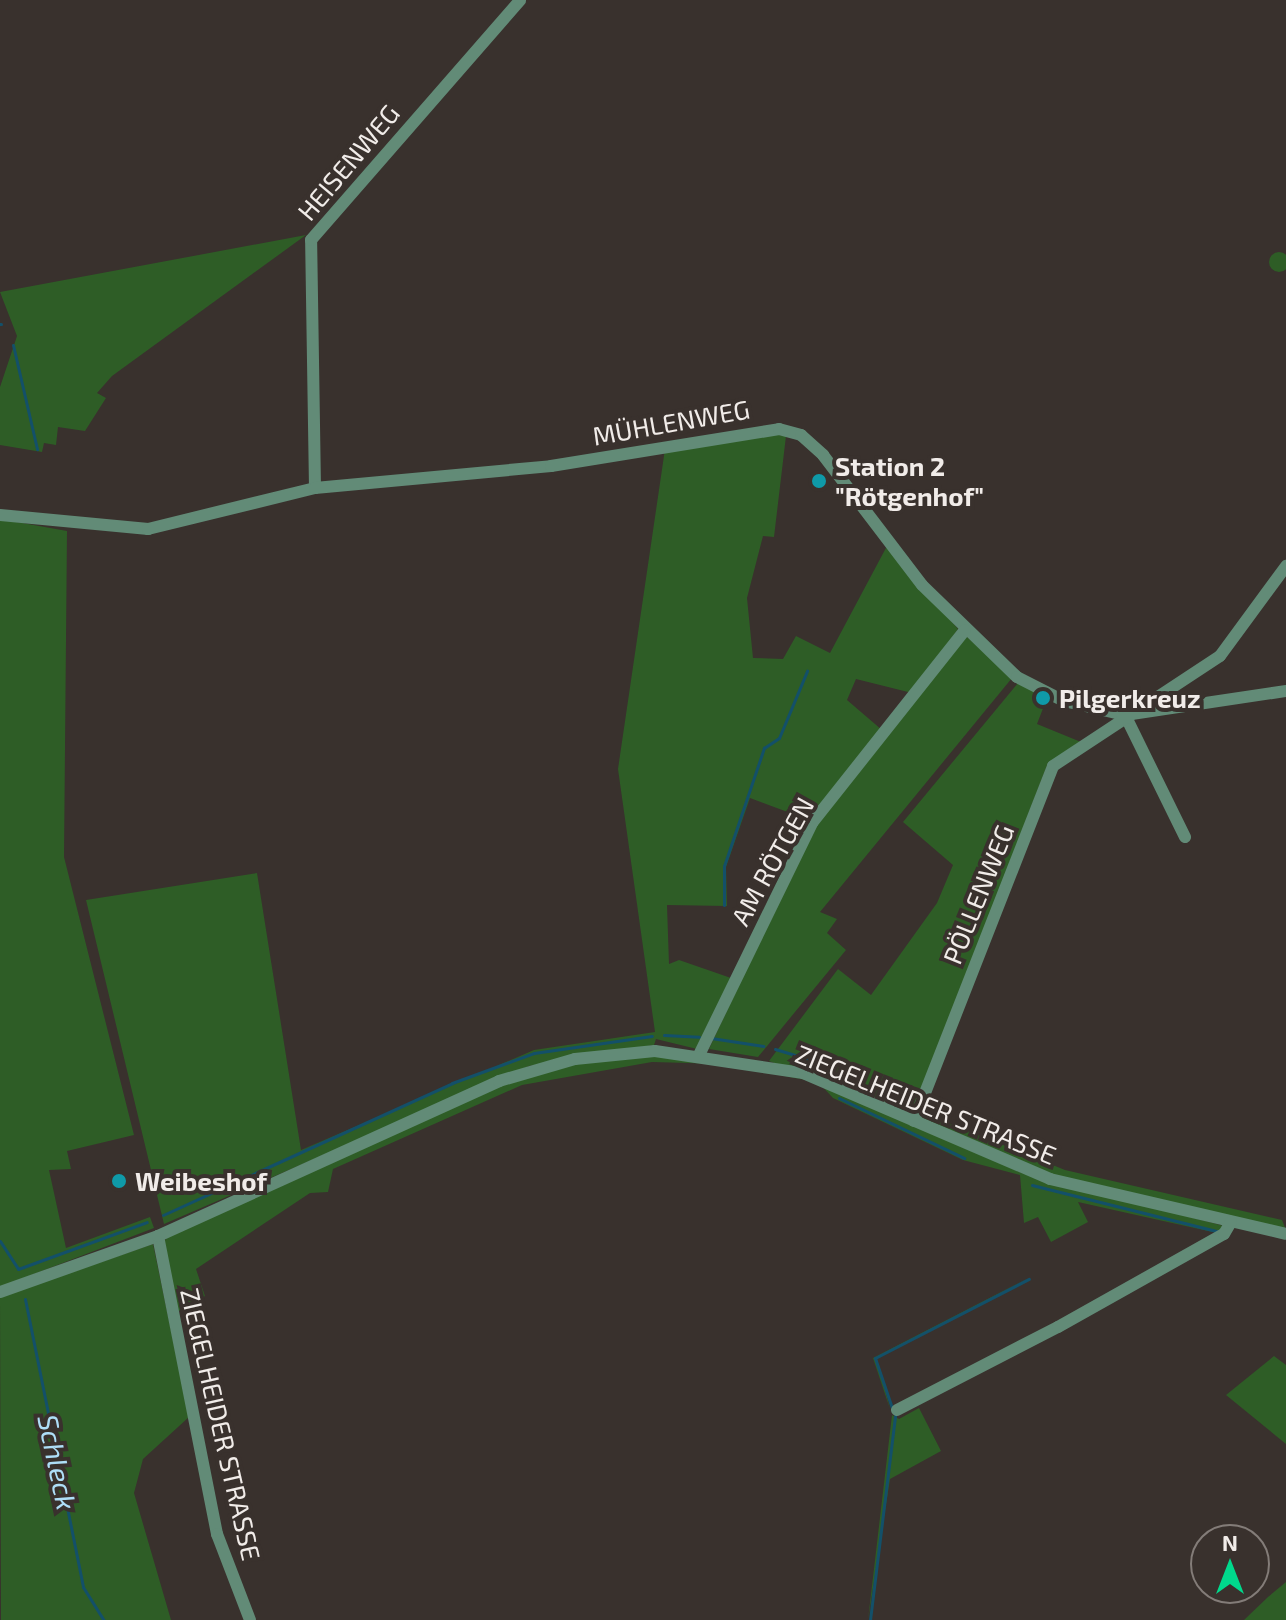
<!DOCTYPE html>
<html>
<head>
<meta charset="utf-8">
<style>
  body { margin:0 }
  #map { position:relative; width:1286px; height:1620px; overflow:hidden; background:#39312d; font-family:"Exo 2",sans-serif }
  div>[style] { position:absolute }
  .green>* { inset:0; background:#2e5d26 }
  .round { border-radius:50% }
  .stream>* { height:3px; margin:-1.5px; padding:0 1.5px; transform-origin:1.5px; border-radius:1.5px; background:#135069 }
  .minor>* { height:12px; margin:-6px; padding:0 6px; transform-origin:6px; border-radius:6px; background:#628b77 }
  .dots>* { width:22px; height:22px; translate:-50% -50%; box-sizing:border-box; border:4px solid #39312d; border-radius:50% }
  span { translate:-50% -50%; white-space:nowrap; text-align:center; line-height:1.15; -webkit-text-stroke:8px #39312d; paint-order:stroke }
  .street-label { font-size:26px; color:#f1ece9 }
  .poi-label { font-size:26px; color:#f1ece9; font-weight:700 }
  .left { translate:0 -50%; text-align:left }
  .water-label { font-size:28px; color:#aedef7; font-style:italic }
  .north { position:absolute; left:1190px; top:1524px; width:80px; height:80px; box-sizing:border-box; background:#39312d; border:2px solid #837c78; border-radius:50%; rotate:0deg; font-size:22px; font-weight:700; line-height:32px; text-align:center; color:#f1ece9 }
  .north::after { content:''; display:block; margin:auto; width:28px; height:36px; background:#00d98c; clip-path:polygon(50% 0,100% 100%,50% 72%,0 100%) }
</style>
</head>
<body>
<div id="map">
  <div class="green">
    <i style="clip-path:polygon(306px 235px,112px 376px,97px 393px,106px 398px,85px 431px,58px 427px,56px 445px,44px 443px,42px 452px,0 445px,0 387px,17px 336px,0 292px)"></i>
    <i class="round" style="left:1269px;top:252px;width:20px;height:20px"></i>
    <i style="clip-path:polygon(756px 432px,786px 436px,774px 537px,763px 536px,747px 598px,753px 658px,783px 659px,796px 636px,830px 653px,887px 546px,958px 629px,912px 693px,856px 679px,847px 700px,882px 730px,809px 820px,750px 798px,726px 867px,727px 906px,667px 905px,669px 964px,679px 960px,731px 978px,697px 1049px,656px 1039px,654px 1045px,529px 1066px,164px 1224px,86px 900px,257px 873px,301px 1150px,534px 1050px,655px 1032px,618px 769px,665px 449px)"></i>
    <i style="clip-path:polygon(0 519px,67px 531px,64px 857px,134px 1135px,67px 1151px,71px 1169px,49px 1170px,66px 1248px,150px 1217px,154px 1228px,0 1287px)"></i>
    <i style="clip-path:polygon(966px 636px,1012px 678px,820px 912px,837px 919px,827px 933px,846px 950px,758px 1057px,709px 1049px,812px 828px)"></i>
    <i style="clip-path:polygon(1018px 683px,1047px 698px,1037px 724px,1081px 742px,1048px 763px,915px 1108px,909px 1113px,769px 1061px,838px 969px,871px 995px,937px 903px,953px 865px,903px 822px)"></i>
    <i style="clip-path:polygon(660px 1055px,739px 1064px,810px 1081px,724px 1064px,652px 1062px,522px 1085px,333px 1169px,328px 1192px,310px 1193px,196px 1269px,205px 1296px,177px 1312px,164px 1242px,169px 1234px,494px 1088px,570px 1065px)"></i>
    <i style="clip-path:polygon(819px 1083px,1022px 1173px,1224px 1226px,1217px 1233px,1078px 1202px,1088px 1222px,1051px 1242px,1038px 1217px,1024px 1223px,1020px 1175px,963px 1160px,833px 1098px)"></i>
    <i style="clip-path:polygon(922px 1112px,1065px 1170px,1282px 1220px,1286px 1230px,1052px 1175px,922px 1120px)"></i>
    <i style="clip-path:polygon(153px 1244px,189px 1417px,143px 1459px,134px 1493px,171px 1620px,1px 1620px,0 1297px)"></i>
    <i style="clip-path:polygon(1030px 1277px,877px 1359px,890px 1409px,873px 1358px)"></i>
    <i style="clip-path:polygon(1274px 1356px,1286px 1365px,1286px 1444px,1226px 1395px)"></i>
    <i style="clip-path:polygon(919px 1408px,941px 1451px,890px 1479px,868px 1620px,892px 1415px,899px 1419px)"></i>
    <i style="clip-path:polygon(1286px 1582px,1286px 1620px,1244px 1620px,1268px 1597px)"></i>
  </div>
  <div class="stream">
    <i style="left:0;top:324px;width:1px"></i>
    <i style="left:13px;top:345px;width:107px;rotate:77deg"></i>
    <i style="left:724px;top:905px;width:39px;rotate:-90deg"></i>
    <i style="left:724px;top:866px;width:125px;rotate:-71.3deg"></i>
    <i style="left:764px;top:748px;width:18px;rotate:-34deg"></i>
    <i style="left:779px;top:738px;width:73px;rotate:-67.3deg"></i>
    <i style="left:664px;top:1035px;width:35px;rotate:3deg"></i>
    <i style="left:711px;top:1038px;width:53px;rotate:8.7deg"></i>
    <i style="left:775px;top:1049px;width:59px;rotate:16.6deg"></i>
    <i style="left:839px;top:1098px;width:139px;rotate:25.6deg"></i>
    <i style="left:1032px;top:1185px;width:191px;rotate:14deg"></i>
    <i style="left:163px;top:1215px;width:318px;rotate:-24.5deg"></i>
    <i style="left:452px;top:1083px;width:87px;rotate:-20.1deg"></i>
    <i style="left:534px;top:1053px;width:119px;rotate:-8.2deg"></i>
    <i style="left:0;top:1241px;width:33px;rotate:57deg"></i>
    <i style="left:18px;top:1269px;width:137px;rotate:-20deg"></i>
    <i style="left:25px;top:1299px;width:294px;rotate:78.6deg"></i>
    <i style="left:83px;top:1587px;width:39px;rotate:58deg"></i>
    <i style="left:892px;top:1408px;width:53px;rotate:-108.8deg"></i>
    <i style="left:875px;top:1358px;width:173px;rotate:-27.2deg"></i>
    <i style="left:870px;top:1620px;width:207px;rotate:-83deg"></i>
  </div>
  <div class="minor">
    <i style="left:315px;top:488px;width:248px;rotate:-90.9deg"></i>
    <i style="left:311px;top:240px;width:318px;rotate:-48.9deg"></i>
    <i style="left:0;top:515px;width:149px;rotate:5.4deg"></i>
    <i style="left:148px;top:529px;width:172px;rotate:-13.8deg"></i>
    <i style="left:315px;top:488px;width:237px;rotate:-5.3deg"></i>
    <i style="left:551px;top:466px;width:231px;rotate:-9.2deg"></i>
    <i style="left:779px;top:429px;width:23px;rotate:15deg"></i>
    <i style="left:801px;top:435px;width:30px;rotate:42deg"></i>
    <i style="left:823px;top:455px;width:163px;rotate:52.7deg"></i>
    <i style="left:922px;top:585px;width:132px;rotate:44.1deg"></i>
    <i style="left:1017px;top:677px;width:53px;rotate:27.1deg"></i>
    <i style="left:1064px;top:701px;width:63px;rotate:12.9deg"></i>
    <i style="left:1125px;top:715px;width:163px;rotate:-8.5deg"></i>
    <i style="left:1125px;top:715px;width:136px;rotate:63.8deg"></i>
    <i style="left:700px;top:1053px;width:256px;rotate:-64deg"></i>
    <i style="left:812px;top:823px;width:246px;rotate:-51.6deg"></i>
    <i style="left:914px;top:1121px;width:381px;rotate:-68.6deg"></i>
    <i style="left:1053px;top:766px;width:200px;rotate:-33.4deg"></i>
    <i style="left:1220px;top:656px;width:112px;rotate:-53.7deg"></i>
    <i style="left:158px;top:1236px;width:304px;rotate:78.8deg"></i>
    <i style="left:217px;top:1534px;width:92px;rotate:69deg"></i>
    <i style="left:0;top:1292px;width:168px;rotate:-19.5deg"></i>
    <i style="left:158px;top:1236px;width:375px;rotate:-24.4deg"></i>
    <i style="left:499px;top:1081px;width:79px;rotate:-16.1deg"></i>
    <i style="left:575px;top:1059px;width:80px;rotate:-5.7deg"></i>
    <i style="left:655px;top:1051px;width:150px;rotate:8.5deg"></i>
    <i style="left:803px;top:1073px;width:269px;rotate:23.2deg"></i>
    <i style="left:1050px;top:1179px;width:242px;rotate:13.1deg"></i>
    <i style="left:897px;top:1410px;width:181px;rotate:-27.3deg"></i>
    <i style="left:1058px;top:1327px;width:190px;rotate:-29.3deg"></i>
    <i style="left:1224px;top:1234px;width:14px;rotate:-60deg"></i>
  </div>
  <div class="dots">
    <i style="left:819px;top:481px;background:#0f9aa8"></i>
    <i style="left:1043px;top:698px;background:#0f9aa8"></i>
    <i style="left:119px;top:1181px;background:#0f9aa8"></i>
  </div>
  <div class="street-label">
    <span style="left:348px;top:162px;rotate:-50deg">HEISENWEG</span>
    <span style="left:671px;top:422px;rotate:-10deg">MÜHLENWEG</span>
    <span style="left:772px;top:861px;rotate:-61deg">AM RÖTGEN</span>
    <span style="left:978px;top:894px;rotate:-68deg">PÖLLENWEG</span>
    <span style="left:926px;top:1104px;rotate:22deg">ZIEGELHEIDER STRASSE</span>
    <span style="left:221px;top:1424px;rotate:77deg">ZIEGELHEIDER STRASSE</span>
  </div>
  <div class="poi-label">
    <span class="left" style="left:835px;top:481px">Station 2<br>"Rötgenhof"</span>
    <span class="left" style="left:1059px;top:698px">Pilgerkreuz</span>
    <span class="left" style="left:135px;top:1181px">Weibeshof</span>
  </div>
  <div class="water-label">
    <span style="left:58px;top:1462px;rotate:78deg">Schleck</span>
  </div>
  <div class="north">N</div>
</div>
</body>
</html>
